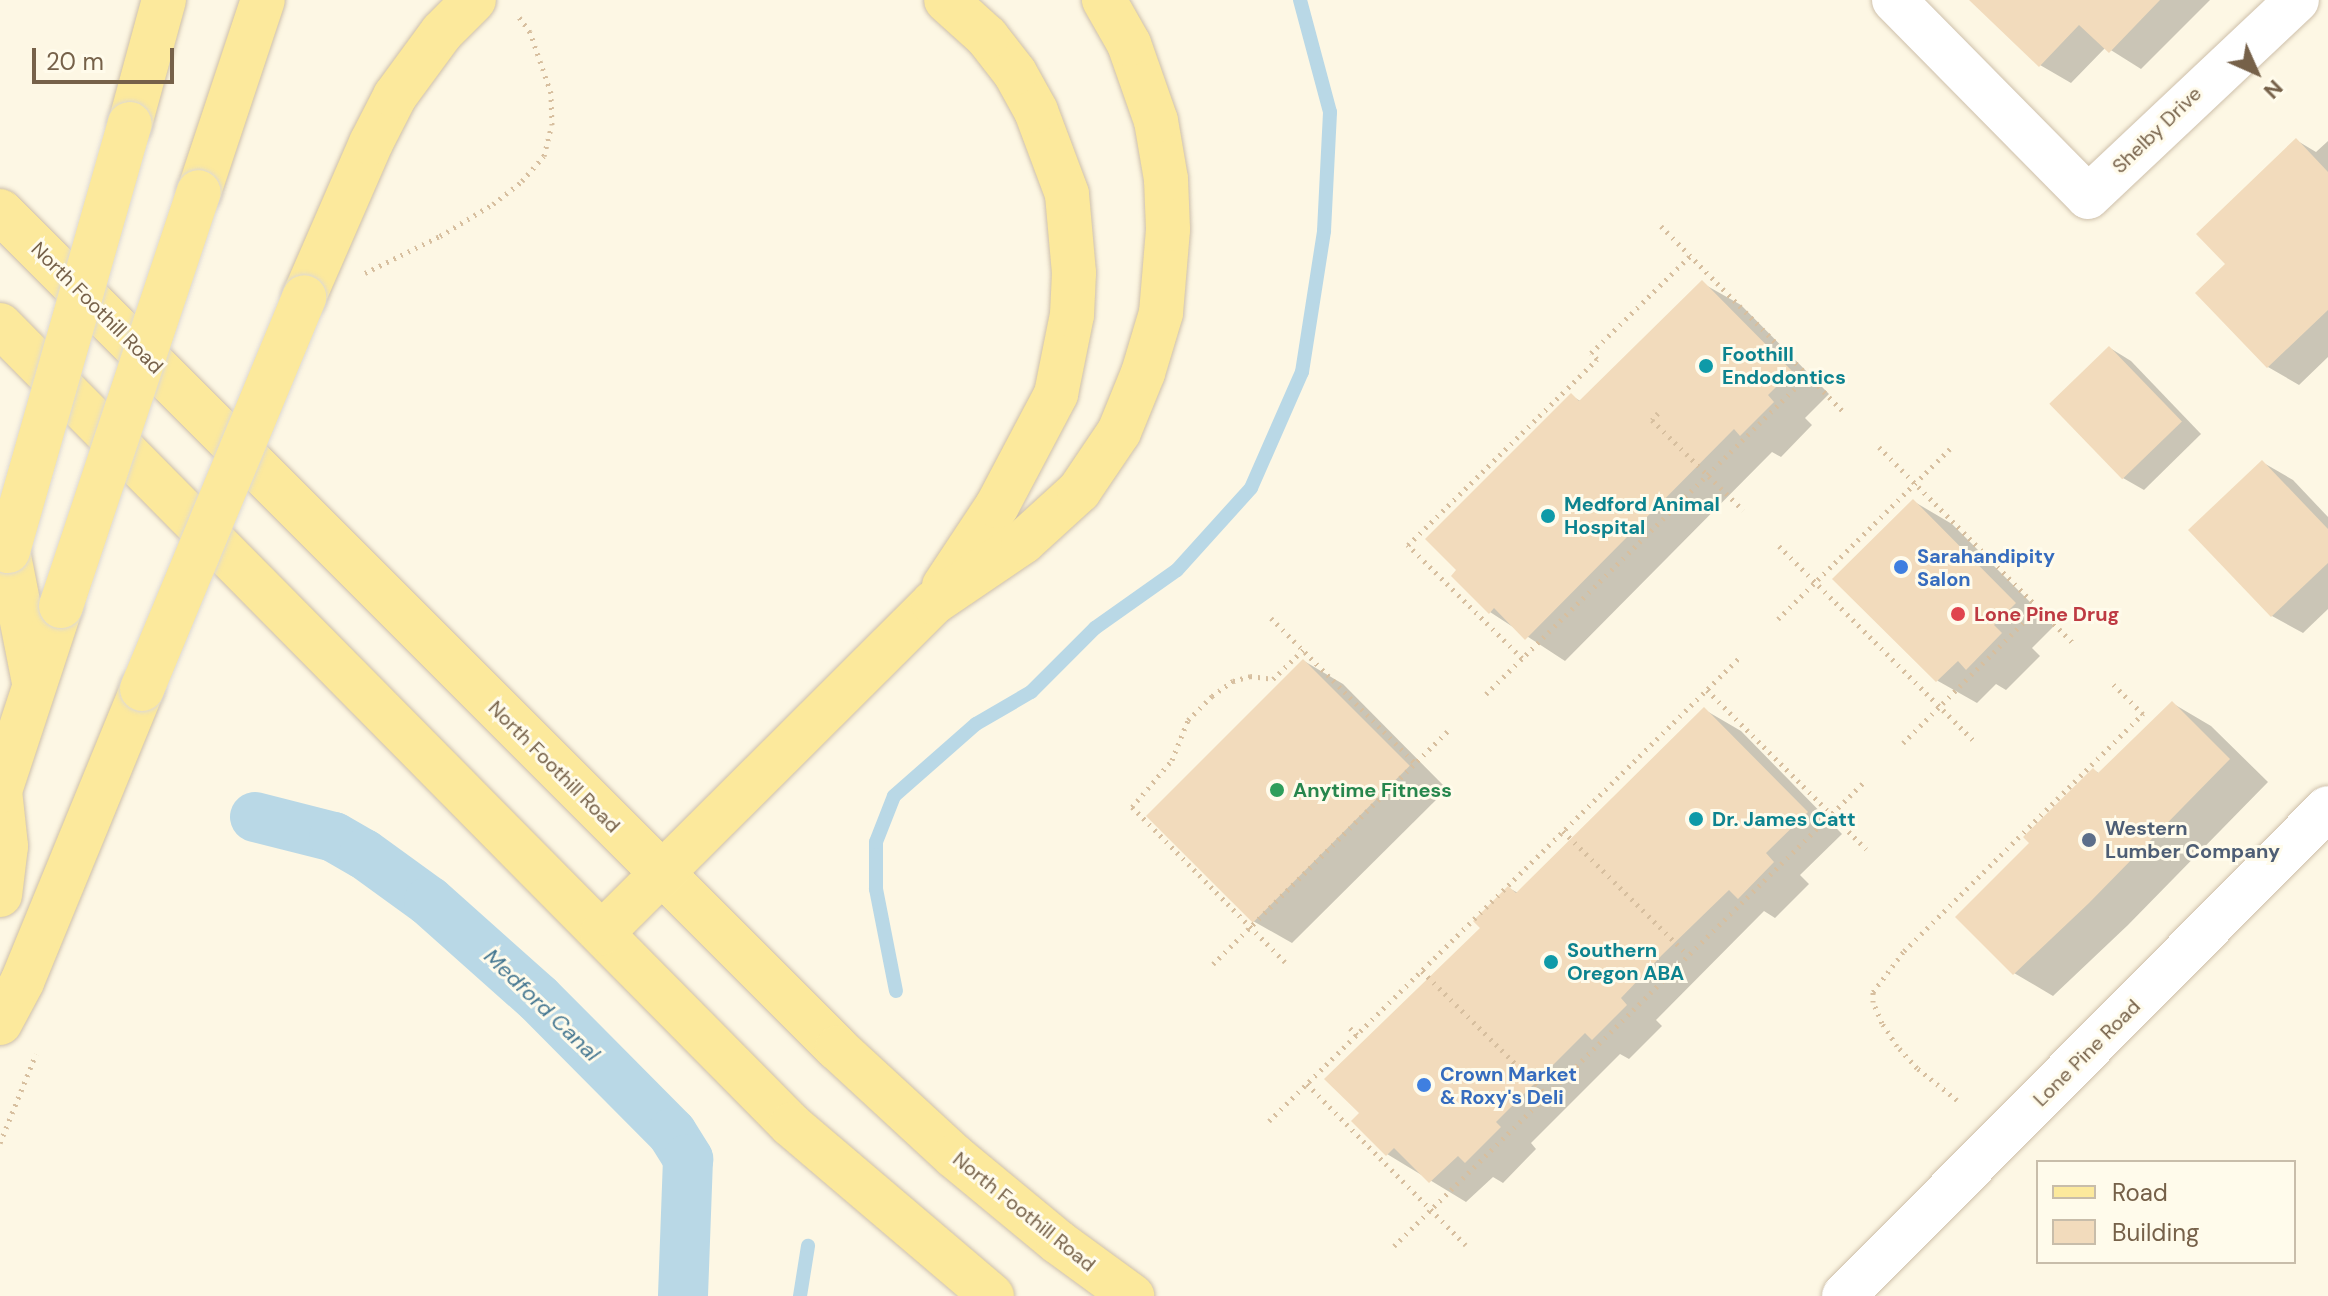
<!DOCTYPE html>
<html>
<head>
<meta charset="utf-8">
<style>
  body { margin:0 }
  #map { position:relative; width:2328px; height:1296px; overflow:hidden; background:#fdf7e4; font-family:"DM Sans",sans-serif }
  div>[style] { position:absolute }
  .shadow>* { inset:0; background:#0003 }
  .stream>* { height:14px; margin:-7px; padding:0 7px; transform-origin:7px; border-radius:7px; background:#b9d8e6 }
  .canal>* { height:50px; margin:-25px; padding:0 25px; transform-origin:25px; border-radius:25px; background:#b9d8e6 }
  .building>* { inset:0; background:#f2dbbc; transform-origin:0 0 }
  .path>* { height:5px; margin-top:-2.5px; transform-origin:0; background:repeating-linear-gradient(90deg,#d7bf9f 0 2px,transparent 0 8px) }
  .roads { filter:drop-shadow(0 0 2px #cec0ab) drop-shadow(0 0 2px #cec0ab) }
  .minor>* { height:44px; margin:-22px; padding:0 22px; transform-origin:22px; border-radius:22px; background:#fff }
  .major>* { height:44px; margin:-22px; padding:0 22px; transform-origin:22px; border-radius:22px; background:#fce99c }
  .bridges { filter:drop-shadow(0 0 2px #ded9d3) drop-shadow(0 0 2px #ded9d3) }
  .major-bridge>* { height:44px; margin:-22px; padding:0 22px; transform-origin:22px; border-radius:22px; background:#fce99c }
  .dots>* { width:22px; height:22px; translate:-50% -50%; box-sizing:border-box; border:4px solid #fffbeb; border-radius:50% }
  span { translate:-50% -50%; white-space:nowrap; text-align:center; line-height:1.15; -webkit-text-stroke:6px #fffbeb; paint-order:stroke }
  .street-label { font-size:20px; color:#766149 }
  .culture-label { font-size:20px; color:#0d838f; font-weight:700 }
  .left { translate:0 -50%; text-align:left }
  .shop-label { font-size:20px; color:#366cbe; font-weight:700 }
  .health-label { font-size:20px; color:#be3a42; font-weight:700 }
  .leisure-label { font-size:20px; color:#27864d; font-weight:700 }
  .service-label { font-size:20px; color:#4e5e75; font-weight:700 }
  .water-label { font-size:22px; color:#457791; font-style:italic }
  .legend { position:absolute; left:2036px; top:1160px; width:260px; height:104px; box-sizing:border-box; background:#fffbeb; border:2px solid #c8bdaa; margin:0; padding:10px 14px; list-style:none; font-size:24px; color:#766149 }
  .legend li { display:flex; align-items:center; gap:16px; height:40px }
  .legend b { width:40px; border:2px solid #c8bdaa }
  .north { position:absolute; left:2216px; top:32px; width:80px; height:80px; -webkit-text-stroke:6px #fffbeb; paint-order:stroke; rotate:135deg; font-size:22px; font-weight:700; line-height:32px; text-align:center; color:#766149 }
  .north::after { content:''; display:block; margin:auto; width:28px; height:36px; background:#766149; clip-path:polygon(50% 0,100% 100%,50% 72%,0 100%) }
  .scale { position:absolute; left:32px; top:48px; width:142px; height:36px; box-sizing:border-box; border:4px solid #766149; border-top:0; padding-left:10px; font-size:24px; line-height:28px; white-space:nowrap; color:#766149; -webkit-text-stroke:6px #fffbeb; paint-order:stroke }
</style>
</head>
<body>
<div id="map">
  <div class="shadow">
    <i style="clip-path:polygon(1975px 0,2210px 0,2141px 69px,2106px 47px,2071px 83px,2040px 65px)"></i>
    <i style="clip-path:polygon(2296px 140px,2316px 152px,2328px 141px,2328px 357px,2299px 385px,2268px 367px,2198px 293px,2228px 264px)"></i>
    <i style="clip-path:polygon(1702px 283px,1741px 305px,1829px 394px,1805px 418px,1812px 425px,1781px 457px,1772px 452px,1565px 661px,1490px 612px,1572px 396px,1582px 402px)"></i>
    <i style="clip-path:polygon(2110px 348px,2131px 361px,2201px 434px,2144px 490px,2123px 478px)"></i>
    <i style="clip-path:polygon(2262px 462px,2293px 480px,2328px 517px,2328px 609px,2303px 633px,2272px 616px)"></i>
    <i style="clip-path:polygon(1913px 501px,1952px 524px,2054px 626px,2032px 648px,2040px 656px,2006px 690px,1996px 684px,1977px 703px,1938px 681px,1835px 579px)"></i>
    <i style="clip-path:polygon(1304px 661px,1343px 684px,1447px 789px,1292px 943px,1253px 921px,1148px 815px)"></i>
    <i style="clip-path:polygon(2172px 703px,2211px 726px,2268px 782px,2128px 925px,2053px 996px,2014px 973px,2032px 843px,2094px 770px,2100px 774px)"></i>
    <i style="clip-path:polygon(1705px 710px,1741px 731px,1842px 834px,1800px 875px,1809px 884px,1775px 918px,1764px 911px,1656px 1020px,1662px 1026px,1629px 1059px,1620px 1054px,1531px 1143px,1536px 1149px,1503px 1183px,1493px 1177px,1466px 1202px,1387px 1154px,1483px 928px,1509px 888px,1518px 893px)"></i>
  </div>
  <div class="stream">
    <i style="left:896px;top:991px;width:104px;rotate:-101.1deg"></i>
    <i style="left:876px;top:889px;width:47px;rotate:-90deg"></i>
    <i style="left:876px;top:842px;width:49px;rotate:-68.6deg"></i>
    <i style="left:894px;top:796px;width:109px;rotate:-41.3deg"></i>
    <i style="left:976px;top:724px;width:64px;rotate:-30.2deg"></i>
    <i style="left:1031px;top:692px;width:91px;rotate:-45deg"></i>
    <i style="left:1095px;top:628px;width:100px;rotate:-35.3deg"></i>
    <i style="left:1177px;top:570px;width:110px;rotate:-47.9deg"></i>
    <i style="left:1251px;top:488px;width:127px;rotate:-66.3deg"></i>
    <i style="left:1302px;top:372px;width:143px;rotate:-81.1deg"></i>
    <i style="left:1324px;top:231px;width:119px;rotate:-87.1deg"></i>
    <i style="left:1330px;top:112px;width:116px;rotate:-105deg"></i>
    <i style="left:800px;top:1296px;width:51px;rotate:-80.9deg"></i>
  </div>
  <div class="canal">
    <i style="left:255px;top:817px;width:81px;rotate:14.2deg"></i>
    <i style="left:334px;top:837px;width:34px;rotate:30deg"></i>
    <i style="left:364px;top:854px;width:80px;rotate:35.9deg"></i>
    <i style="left:429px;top:901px;width:146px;rotate:41.7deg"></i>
    <i style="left:538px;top:998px;width:190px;rotate:45.2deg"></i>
    <i style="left:672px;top:1133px;width:31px;rotate:58deg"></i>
    <i style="left:688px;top:1159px;width:137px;rotate:92.1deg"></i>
  </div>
  <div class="building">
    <i style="clip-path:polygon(1969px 0,2160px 0,2109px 53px,2079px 25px,2039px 67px)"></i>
    <i style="clip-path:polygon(2296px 138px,2328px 172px,2328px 310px,2267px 368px,2195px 293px,2225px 264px,2196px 234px)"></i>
    <i style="clip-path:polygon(1702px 280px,1792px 371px,1768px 395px,1774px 402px,1740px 436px,1734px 429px,1525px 640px,1494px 608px,1489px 614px,1451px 576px,1456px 570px,1425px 539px,1571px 393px,1579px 401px)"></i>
    <i style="left:2109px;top:346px;width:105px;height:83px;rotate:46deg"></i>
    <i style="clip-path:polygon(2262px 460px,2328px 529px,2328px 563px,2271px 617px,2188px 530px)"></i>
    <i style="clip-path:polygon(1913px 499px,2016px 603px,1994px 625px,2002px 633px,1966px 670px,1958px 661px,1936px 682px,1832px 579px)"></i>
    <i style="left:1303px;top:659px;width:151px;height:222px;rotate:45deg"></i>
    <i style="clip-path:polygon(2172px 701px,2230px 759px,2089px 903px,2013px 975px,1955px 917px,2029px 843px,2023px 837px,2093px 768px,2098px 773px)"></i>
    <i style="clip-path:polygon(1704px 707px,1808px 812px,1766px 853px,1774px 862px,1738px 899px,1729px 890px,1662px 955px,1621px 998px,1627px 1005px,1592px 1040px,1585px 1033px,1496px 1122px,1501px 1127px,1465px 1163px,1458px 1156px,1429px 1183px,1394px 1148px,1386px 1156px,1351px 1121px,1359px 1113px,1324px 1079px,1480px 928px,1473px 921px,1508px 886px,1516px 893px)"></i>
  </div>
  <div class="path">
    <i style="left:1661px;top:226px;width:260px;rotate:45.5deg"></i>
    <i style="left:365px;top:273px;width:84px;rotate:-26.3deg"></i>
    <i style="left:440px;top:236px;width:62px;rotate:-31.1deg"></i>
    <i style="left:493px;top:204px;width:37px;rotate:-38deg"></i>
    <i style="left:522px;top:181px;width:33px;rotate:-49deg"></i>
    <i style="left:544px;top:156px;width:32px;rotate:-76deg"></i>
    <i style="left:552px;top:125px;width:32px;rotate:-92deg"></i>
    <i style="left:551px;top:93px;width:65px;rotate:-109deg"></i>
    <i style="left:530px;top:32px;width:22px;rotate:-126deg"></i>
    <i style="left:1658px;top:413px;width:9px;rotate:131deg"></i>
    <i style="left:1652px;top:420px;width:128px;rotate:44.7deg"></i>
    <i style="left:1879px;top:447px;width:279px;rotate:45.3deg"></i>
    <i style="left:1779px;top:546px;width:277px;rotate:45deg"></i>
    <i style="left:1271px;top:618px;width:206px;rotate:45.2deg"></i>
    <i style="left:1778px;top:619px;width:243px;rotate:-44.7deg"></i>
    <i style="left:1522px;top:658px;width:161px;rotate:-135.3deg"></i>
    <i style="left:1408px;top:545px;width:265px;rotate:-44.5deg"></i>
    <i style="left:1597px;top:359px;width:8px;rotate:-135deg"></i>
    <i style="left:1591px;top:353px;width:139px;rotate:-44.4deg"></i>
    <i style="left:1707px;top:690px;width:225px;rotate:45deg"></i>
    <i style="left:1486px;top:694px;width:453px;rotate:-44.7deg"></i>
    <i style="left:1903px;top:743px;width:191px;rotate:-45deg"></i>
    <i style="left:1563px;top:831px;width:176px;rotate:44.8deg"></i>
    <i style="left:1285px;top:962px;width:218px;rotate:-134.6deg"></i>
    <i style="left:1132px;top:807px;width:62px;rotate:-49.6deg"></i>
    <i style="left:1172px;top:760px;width:43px;rotate:-68.2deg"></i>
    <i style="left:1188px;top:720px;width:34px;rotate:-45deg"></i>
    <i style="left:1212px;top:696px;width:26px;rotate:-36deg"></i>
    <i style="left:1233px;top:681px;width:18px;rotate:-16deg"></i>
    <i style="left:1250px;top:676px;width:23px;rotate:7deg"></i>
    <i style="left:1273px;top:679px;width:42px;rotate:-44deg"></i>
    <i style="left:1213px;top:964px;width:334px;rotate:-44.8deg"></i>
    <i style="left:1422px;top:971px;width:176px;rotate:44.8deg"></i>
    <i style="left:1350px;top:1028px;width:10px;rotate:45deg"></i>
    <i style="left:1307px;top:1084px;width:226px;rotate:45.4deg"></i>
    <i style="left:1957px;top:1100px;width:51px;rotate:-141.3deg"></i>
    <i style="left:1917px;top:1068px;width:30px;rotate:-132deg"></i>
    <i style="left:1897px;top:1046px;width:27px;rotate:-123deg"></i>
    <i style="left:1882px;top:1023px;width:23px;rotate:-113deg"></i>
    <i style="left:1873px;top:1002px;width:10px;rotate:-90deg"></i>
    <i style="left:1873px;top:992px;width:51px;rotate:-52.9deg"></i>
    <i style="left:1904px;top:951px;width:337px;rotate:-44.8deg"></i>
    <i style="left:2143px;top:714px;width:47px;rotate:-135deg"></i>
    <i style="left:1269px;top:1121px;width:663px;rotate:-44.57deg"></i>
    <i style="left:0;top:1143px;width:96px;rotate:-68deg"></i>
    <i style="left:1394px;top:1246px;width:663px;rotate:-44.63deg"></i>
  </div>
  <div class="roads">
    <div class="minor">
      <i style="left:1894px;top:0;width:276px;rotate:45.4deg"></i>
      <i style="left:2088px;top:197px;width:287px;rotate:-43.3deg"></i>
      <i style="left:1844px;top:1296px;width:687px;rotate:-45.24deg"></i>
    </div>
    <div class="major">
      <i style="left:130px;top:124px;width:129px;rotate:-74.7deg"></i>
      <i style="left:199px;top:192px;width:202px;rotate:-71.6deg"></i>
      <i style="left:0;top:211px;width:1184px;rotate:45deg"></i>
      <i style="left:837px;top:1048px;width:159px;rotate:42.7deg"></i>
      <i style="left:954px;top:1156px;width:135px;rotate:39.6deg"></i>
      <i style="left:1058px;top:1242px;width:92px;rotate:36.1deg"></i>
      <i style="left:304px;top:297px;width:168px;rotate:-66.5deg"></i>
      <i style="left:371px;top:143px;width:53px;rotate:-62.9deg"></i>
      <i style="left:395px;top:96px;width:79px;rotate:-53.7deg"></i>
      <i style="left:442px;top:32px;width:45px;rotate:-45deg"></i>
      <i style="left:0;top:325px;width:1125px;rotate:45.32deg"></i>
      <i style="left:791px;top:1125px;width:264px;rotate:40.4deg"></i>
      <i style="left:8px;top:551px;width:134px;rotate:78.8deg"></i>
      <i style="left:944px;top:586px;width:96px;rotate:-56.5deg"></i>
      <i style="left:997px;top:506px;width:127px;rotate:-62.2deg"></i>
      <i style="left:1056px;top:394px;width:81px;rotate:-78.6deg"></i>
      <i style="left:1072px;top:315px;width:42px;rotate:-87.3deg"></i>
      <i style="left:1074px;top:273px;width:79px;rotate:-95.1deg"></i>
      <i style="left:1067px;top:194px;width:89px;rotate:-110.5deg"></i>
      <i style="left:1036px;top:111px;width:43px;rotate:-118.9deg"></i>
      <i style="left:1015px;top:73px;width:46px;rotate:-127.9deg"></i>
      <i style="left:987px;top:37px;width:55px;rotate:-137.9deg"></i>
      <i style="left:0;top:895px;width:49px;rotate:-83deg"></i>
      <i style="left:6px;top:846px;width:55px;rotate:-96.2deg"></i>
      <i style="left:0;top:791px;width:195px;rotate:-71.8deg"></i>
      <i style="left:602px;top:933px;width:467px;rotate:-44.9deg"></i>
      <i style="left:933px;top:603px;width:109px;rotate:-34.1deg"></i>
      <i style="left:1023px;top:542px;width:76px;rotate:-42.3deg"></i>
      <i style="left:1079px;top:491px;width:71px;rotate:-55.9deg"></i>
      <i style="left:1119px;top:432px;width:64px;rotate:-67.9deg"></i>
      <i style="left:1143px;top:373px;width:63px;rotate:-73.3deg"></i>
      <i style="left:1161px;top:313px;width:84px;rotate:-85.2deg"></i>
      <i style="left:1168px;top:229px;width:50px;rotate:-92.3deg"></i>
      <i style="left:1166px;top:179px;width:59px;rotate:-99.8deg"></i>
      <i style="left:1156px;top:121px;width:82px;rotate:-109.3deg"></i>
      <i style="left:1129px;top:44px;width:51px;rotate:-119.6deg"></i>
      <i style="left:0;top:1023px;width:47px;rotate:-61.8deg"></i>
      <i style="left:22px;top:982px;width:317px;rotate:-67.7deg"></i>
    </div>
  </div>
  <div class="bridges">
    <div class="major-bridge">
      <i style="left:8px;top:551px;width:444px;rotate:-74.1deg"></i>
      <i style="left:61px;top:606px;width:436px;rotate:-71.6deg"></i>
      <i style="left:142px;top:689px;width:424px;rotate:-67.5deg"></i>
    </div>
  </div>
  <div class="dots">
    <i style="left:1706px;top:366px;background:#0f9aa8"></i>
    <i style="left:1548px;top:516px;background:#0f9aa8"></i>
    <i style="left:1901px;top:567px;background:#3f7fe0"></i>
    <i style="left:1958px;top:614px;background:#e0444e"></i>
    <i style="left:1277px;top:790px;background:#2e9e5b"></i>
    <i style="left:1696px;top:819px;background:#0f9aa8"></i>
    <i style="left:2089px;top:840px;background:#5c6f8a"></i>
    <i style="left:1551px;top:962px;background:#0f9aa8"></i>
    <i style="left:1424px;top:1085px;background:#3f7fe0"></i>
  </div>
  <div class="street-label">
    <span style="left:2157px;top:130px;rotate:-44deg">Shelby Drive</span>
    <span style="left:97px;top:308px;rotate:45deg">North Foothill Road</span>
    <span style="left:554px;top:767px;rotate:45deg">North Foothill Road</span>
    <span style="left:2087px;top:1053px;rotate:-45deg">Lone Pine Road</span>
    <span style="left:1024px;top:1212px;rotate:39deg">North Foothill Road</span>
  </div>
  <div class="culture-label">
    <span class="left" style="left:1722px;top:366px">Foothill<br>Endodontics</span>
    <span class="left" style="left:1564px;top:516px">Medford Animal<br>Hospital</span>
    <span class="left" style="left:1712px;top:819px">Dr. James Catt</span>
    <span class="left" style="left:1567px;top:962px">Southern<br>Oregon ABA</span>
  </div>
  <div class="shop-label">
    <span class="left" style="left:1917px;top:568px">Sarahandipity<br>Salon</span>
    <span class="left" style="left:1440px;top:1086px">Crown Market<br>&amp; Roxy's Deli</span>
  </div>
  <div class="health-label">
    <span class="left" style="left:1974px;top:614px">Lone Pine Drug</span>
  </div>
  <div class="leisure-label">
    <span class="left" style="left:1293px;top:790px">Anytime Fitness</span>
  </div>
  <div class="service-label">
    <span class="left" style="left:2105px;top:840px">Western<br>Lumber Company</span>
  </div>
  <div class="water-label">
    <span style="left:542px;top:1005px;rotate:44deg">Medford Canal</span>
  </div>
  <ul class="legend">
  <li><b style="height:10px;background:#fce99c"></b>Road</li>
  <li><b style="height:22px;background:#f2dbbc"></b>Building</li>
  </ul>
  <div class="north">N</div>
  <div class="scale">20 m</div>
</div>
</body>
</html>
